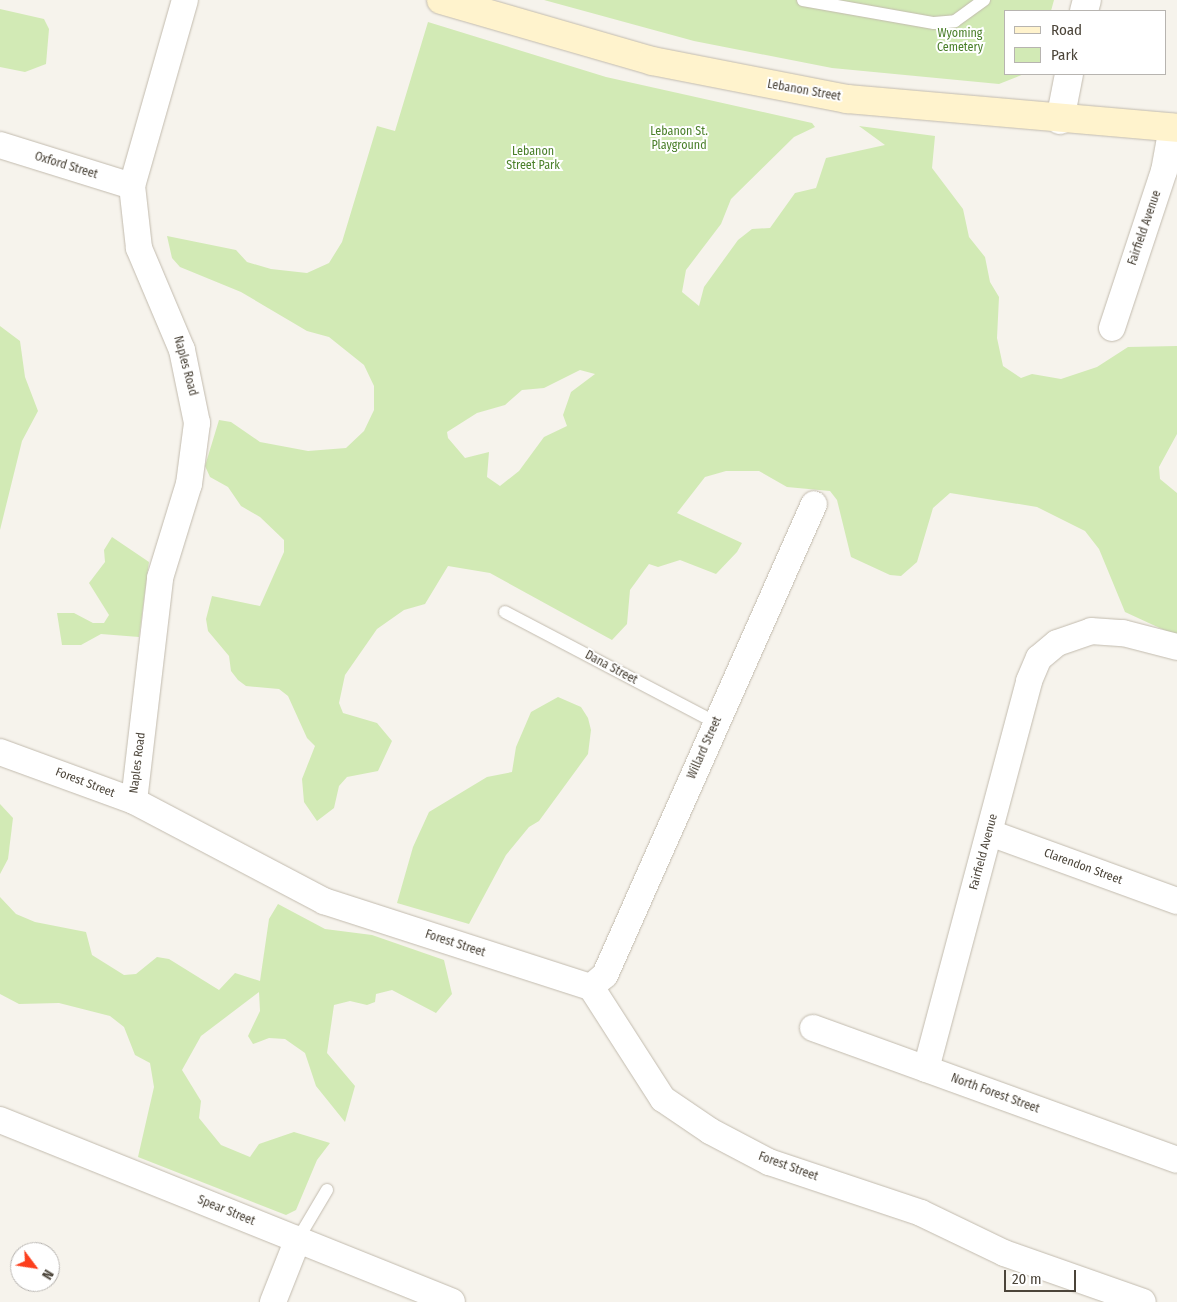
<!DOCTYPE html>
<html>
<head>
<meta charset="utf-8">
<style>
  body { margin:0 }
  #map { position:relative; width:1177px; height:1302px; overflow:hidden; background:#f6f3ec; font-family:"Fira Sans Condensed",sans-serif }
  div>[style] { position:absolute }
  .green>* { inset:0; background:#d2eab5 }
  .roads { filter:drop-shadow(0 0 1px #c2bbae) drop-shadow(0 0 1px #c2bbae) }
  .service>* { height:12px; margin:-6px; padding:0 6px; transform-origin:6px; border-radius:6px; background:#fff }
  .minor>* { height:26px; margin:-13px; padding:0 13px; transform-origin:13px; border-radius:13px; background:#fff }
  .tertiary>* { height:28px; margin:-14px; padding:0 14px; transform-origin:14px; border-radius:14px; background:#fff }
  .secondary>* { height:28px; margin:-14px; padding:0 14px; transform-origin:14px; border-radius:14px; background:#fff3cd }
  span { translate:-50% -50%; white-space:nowrap; text-align:center; line-height:1.15; -webkit-text-stroke:4px #fff; paint-order:stroke }
  .park-label { font-size:12px; color:#4a7f2a }
  .street-label { font-size:12px; color:#4b4439 }
  .legend { position:absolute; left:1004px; top:10px; width:162px; height:65px; box-sizing:border-box; background:#fff; border:1px solid #b7b4b0; margin:0; padding:6px 9px; list-style:none; font-size:15px; color:#4b4439 }
  .legend li { display:flex; align-items:center; gap:10px; height:25px }
  .legend b { width:25px; border:1px solid #b7b4b0 }
  .north { position:absolute; left:10px; top:1242px; width:50px; height:50px; box-sizing:border-box; background:#fff; border:1px solid #b7b4b0; border-radius:50%; rotate:121deg; font-size:14px; font-weight:700; line-height:20px; text-align:center; color:#4b4439 }
  .north::after { content:''; display:block; margin:auto; width:18px; height:22px; background:#fc3f1d; clip-path:polygon(50% 0,100% 100%,50% 72%,0 100%) }
  .scale { position:absolute; left:1004px; top:1270px; width:72px; height:22px; box-sizing:border-box; border:2px solid #4b4439; border-top:0; padding-left:6px; font-size:15px; line-height:18px; white-space:nowrap; color:#4b4439; -webkit-text-stroke:4px #fff; paint-order:stroke }
</style>
</head>
<body>
<div id="map">
  <div class="green">
    <i style="clip-path:polygon(544px 0,1054px 0,1051px 11px,1006px 11px,1006px 74px,1024px 74px,999px 84px,832px 68px,694px 41px)"></i>
    <i style="clip-path:polygon(0 9px,44px 19px,49px 29px,46px 64px,25px 72px,0 67px)"></i>
    <i style="clip-path:polygon(evenodd,428px 22px,606px 77px,812px 123px,815px 127px,794px 137px,731px 199px,721px 224px,686px 270px,682px 292px,699px 306px,704px 287px,738px 240px,752px 229px,770px 228px,795px 193px,816px 188px,826px 158px,885px 145px,859px 126px,935px 136px,932px 168px,963px 209px,969px 237px,985px 257px,990px 282px,999px 297px,997px 338px,1003px 366px,1021px 378px,1032px 374px,1061px 379px,1097px 367px,1128px 347px,1177px 346px,1177px 434px,1159px 467px,1160px 479px,1177px 493px,1177px 636px,1125px 612px,1099px 549px,1085px 531px,1037px 507px,950px 493px,933px 508px,917px 562px,901px 576px,890px 575px,851px 557px,837px 500px,830px 491px,787px 487px,759px 471px,726px 471px,705px 477px,677px 513px,742px 543px,737px 552px,716px 574px,680px 560px,658px 567px,649px 564px,630px 590px,627px 624px,612px 640px,490px 573px,448px 566px,425px 604px,404px 610px,377px 629px,345px 675px,339px 703px,343px 713px,377px 723px,392px 741px,378px 771px,347px 777px,339px 786px,334px 808px,317px 821px,304px 802px,302px 779px,315px 746px,307px 738px,288px 696px,279px 689px,246px 686px,238px 680px,231px 671px,229px 656px,208px 631px,206px 619px,212px 596px,260px 606px,284px 552px,284px 540px,260px 517px,241px 506px,228px 487px,210px 477px,205px 466px,219px 420px,231px 422px,260px 442px,308px 451px,346px 448px,364px 431px,374px 410px,374px 386px,364px 365px,329px 337px,307px 331px,241px 292px,180px 267px,172px 258px,167px 236px,236px 250px,247px 262px,271px 269px,307px 273px,329px 263px,342px 242px,377px 126px,395px 131px,428px 22px,580px 370px,595px 374px,571px 392px,563px 415px,567px 426px,544px 437px,519px 471px,500px 486px,487px 477px,489px 452px,465px 458px,448px 438px,447px 432px,477px 413px,505px 405px,522px 390px,544px 388px,580px 370px)"></i>
    <i style="clip-path:polygon(0 326px,20px 341px,25px 377px,38px 411px,22px 441px,0 530px)"></i>
    <i style="clip-path:polygon(112px 537px,149px 562px,139px 637px,101px 634px,81px 645px,62px 645px,57px 613px,74px 613px,93px 623px,104px 623px,109px 615px,89px 583px,105px 562px,104px 550px)"></i>
    <i style="clip-path:polygon(558px 697px,581px 707px,588px 718px,591px 730px,588px 754px,539px 821px,529px 827px,506px 855px,469px 924px,397px 903px,413px 847px,429px 812px,487px 777px,512px 772px,516px 747px,531px 712px)"></i>
    <i style="clip-path:polygon(0 804px,13px 818px,8px 859px,0 874px)"></i>
    <i style="clip-path:polygon(0 897px,16px 914px,35px 922px,86px 932px,92px 955px,124px 975px,136px 974px,157px 957px,169px 959px,219px 990px,235px 973px,260px 981px,269px 919px,278px 904px,325px 929px,372px 935px,444px 960px,452px 994px,436px 1013px,392px 990px,376px 994px,375px 1002px,367px 1005px,350px 1001px,334px 1005px,327px 1053px,355px 1086px,345px 1122px,316px 1086px,305px 1053px,285px 1039px,269px 1038px,253px 1044px,248px 1036px,260px 1011px,259px 992px,201px 1036px,182px 1070px,201px 1101px,199px 1118px,221px 1145px,250px 1157px,259px 1144px,294px 1132px,330px 1143px,317px 1160px,296px 1210px,286px 1215px,138px 1157px,154px 1087px,150px 1063px,135px 1055px,124px 1027px,110px 1016px,59px 1003px,19px 1004px,0 994px)"></i>
  </div>
  <div class="roads">
    <div class="service">
      <i style="left:803px;top:0;width:133px;rotate:10deg"></i>
      <i style="left:934px;top:23px;width:21px;rotate:-5deg"></i>
      <i style="left:955px;top:21px;width:36px;rotate:-36deg"></i>
      <i style="left:505px;top:612px;width:238px;rotate:27.7deg"></i>
      <i style="left:298px;top:1239px;width:57px;rotate:-59.4deg"></i>
    </div>
    <div class="minor">
      <i style="left:0;top:145px;width:138px;rotate:17.3deg"></i>
      <i style="left:1112px;top:328px;width:165px;rotate:-71.7deg"></i>
      <i style="left:1164px;top:171px;width:45px;rotate:-79.7deg"></i>
      <i style="left:0;top:752px;width:143px;rotate:20.1deg"></i>
      <i style="left:134px;top:801px;width:215px;rotate:27.8deg"></i>
      <i style="left:324px;top:901px;width:281px;rotate:17.9deg"></i>
      <i style="left:134px;top:801px;width:225px;rotate:-83.3deg"></i>
      <i style="left:160px;top:578px;width:98px;rotate:-72.9deg"></i>
      <i style="left:189px;top:484px;width:62px;rotate:-82.5deg"></i>
      <i style="left:197px;top:423px;width:75px;rotate:-101.6deg"></i>
      <i style="left:182px;top:350px;width:111px;rotate:-112.9deg"></i>
      <i style="left:139px;top:248px;width:62px;rotate:-96.4deg"></i>
      <i style="left:132px;top:186px;width:193px;rotate:-74.1deg"></i>
      <i style="left:990px;top:833px;width:199px;rotate:20deg"></i>
      <i style="left:591px;top:987px;width:133px;rotate:57.3deg"></i>
      <i style="left:663px;top:1099px;width:57px;rotate:34.2deg"></i>
      <i style="left:710px;top:1131px;width:67px;rotate:27.7deg"></i>
      <i style="left:769px;top:1162px;width:160px;rotate:18.5deg"></i>
      <i style="left:921px;top:1213px;width:92px;rotate:25.7deg"></i>
      <i style="left:1004px;top:1253px;width:147px;rotate:19.4deg"></i>
      <i style="left:591px;top:987px;width:18px;rotate:-41deg"></i>
      <i style="left:605px;top:975px;width:515px;rotate:-66.07deg"></i>
      <i style="left:813px;top:1028px;width:387px;rotate:19.9deg"></i>
      <i style="left:926px;top:1069px;width:401px;rotate:-75.1deg"></i>
      <i style="left:1029px;top:681px;width:25px;rotate:-67deg"></i>
      <i style="left:1039px;top:658px;width:23px;rotate:-40deg"></i>
      <i style="left:1057px;top:643px;width:36px;rotate:-19deg"></i>
      <i style="left:1091px;top:631px;width:32px;rotate:4deg"></i>
      <i style="left:1123px;top:633px;width:56px;rotate:14.5deg"></i>
      <i style="left:0;top:1120px;width:487px;rotate:21.9deg"></i>
      <i style="left:273px;top:1302px;width:68px;rotate:-68.4deg"></i>
    </div>
    <div class="tertiary">
      <i style="left:1084px;top:11px;width:11px;rotate:-75deg"></i>
      <i style="left:1060px;top:120px;width:47px;rotate:-78.9deg"></i>
    </div>
    <div class="secondary">
      <i style="left:441px;top:0;width:220px;rotate:16.1deg"></i>
      <i style="left:652px;top:61px;width:199px;rotate:11deg"></i>
      <i style="left:847px;top:99px;width:331px;rotate:5deg"></i>
    </div>
  </div>
  <div class="park-label">
    <span style="left:960px;top:41px">Wyoming<br>Cemetery</span>
    <span style="left:679px;top:139px">Lebanon St.<br>Playground</span>
    <span style="left:533px;top:159px">Lebanon<br>Street Park</span>
  </div>
  <div class="street-label">
    <span style="left:804px;top:91px;rotate:10deg">Lebanon Street</span>
    <span style="left:66px;top:166px;rotate:17deg">Oxford Street</span>
    <span style="left:1145px;top:228px;rotate:-71deg">Fairfield Avenue</span>
    <span style="left:185px;top:366px;rotate:75deg">Naples Road</span>
    <span style="left:611px;top:668px;rotate:28deg">Dana Street</span>
    <span style="left:705px;top:748px;rotate:-66deg">Willard Street</span>
    <span style="left:138px;top:763px;rotate:-83deg">Naples Road</span>
    <span style="left:85px;top:783px;rotate:21deg">Forest Street</span>
    <span style="left:984px;top:852px;rotate:-75deg">Fairfield Avenue</span>
    <span style="left:1083px;top:867px;rotate:20deg">Clarendon Street</span>
    <span style="left:455px;top:944px;rotate:18deg">Forest Street</span>
    <span style="left:995px;top:1094px;rotate:20deg">North Forest Street</span>
    <span style="left:788px;top:1167px;rotate:20deg">Forest Street</span>
    <span style="left:226px;top:1211px;rotate:22deg">Spear Street</span>
  </div>
  <ul class="legend">
  <li><b style="height:6px;background:#fff3cd"></b>Road</li>
  <li><b style="height:14px;background:#d2eab5"></b>Park</li>
  </ul>
  <div class="north">N</div>
  <div class="scale">20 m</div>
</div>
</body>
</html>
